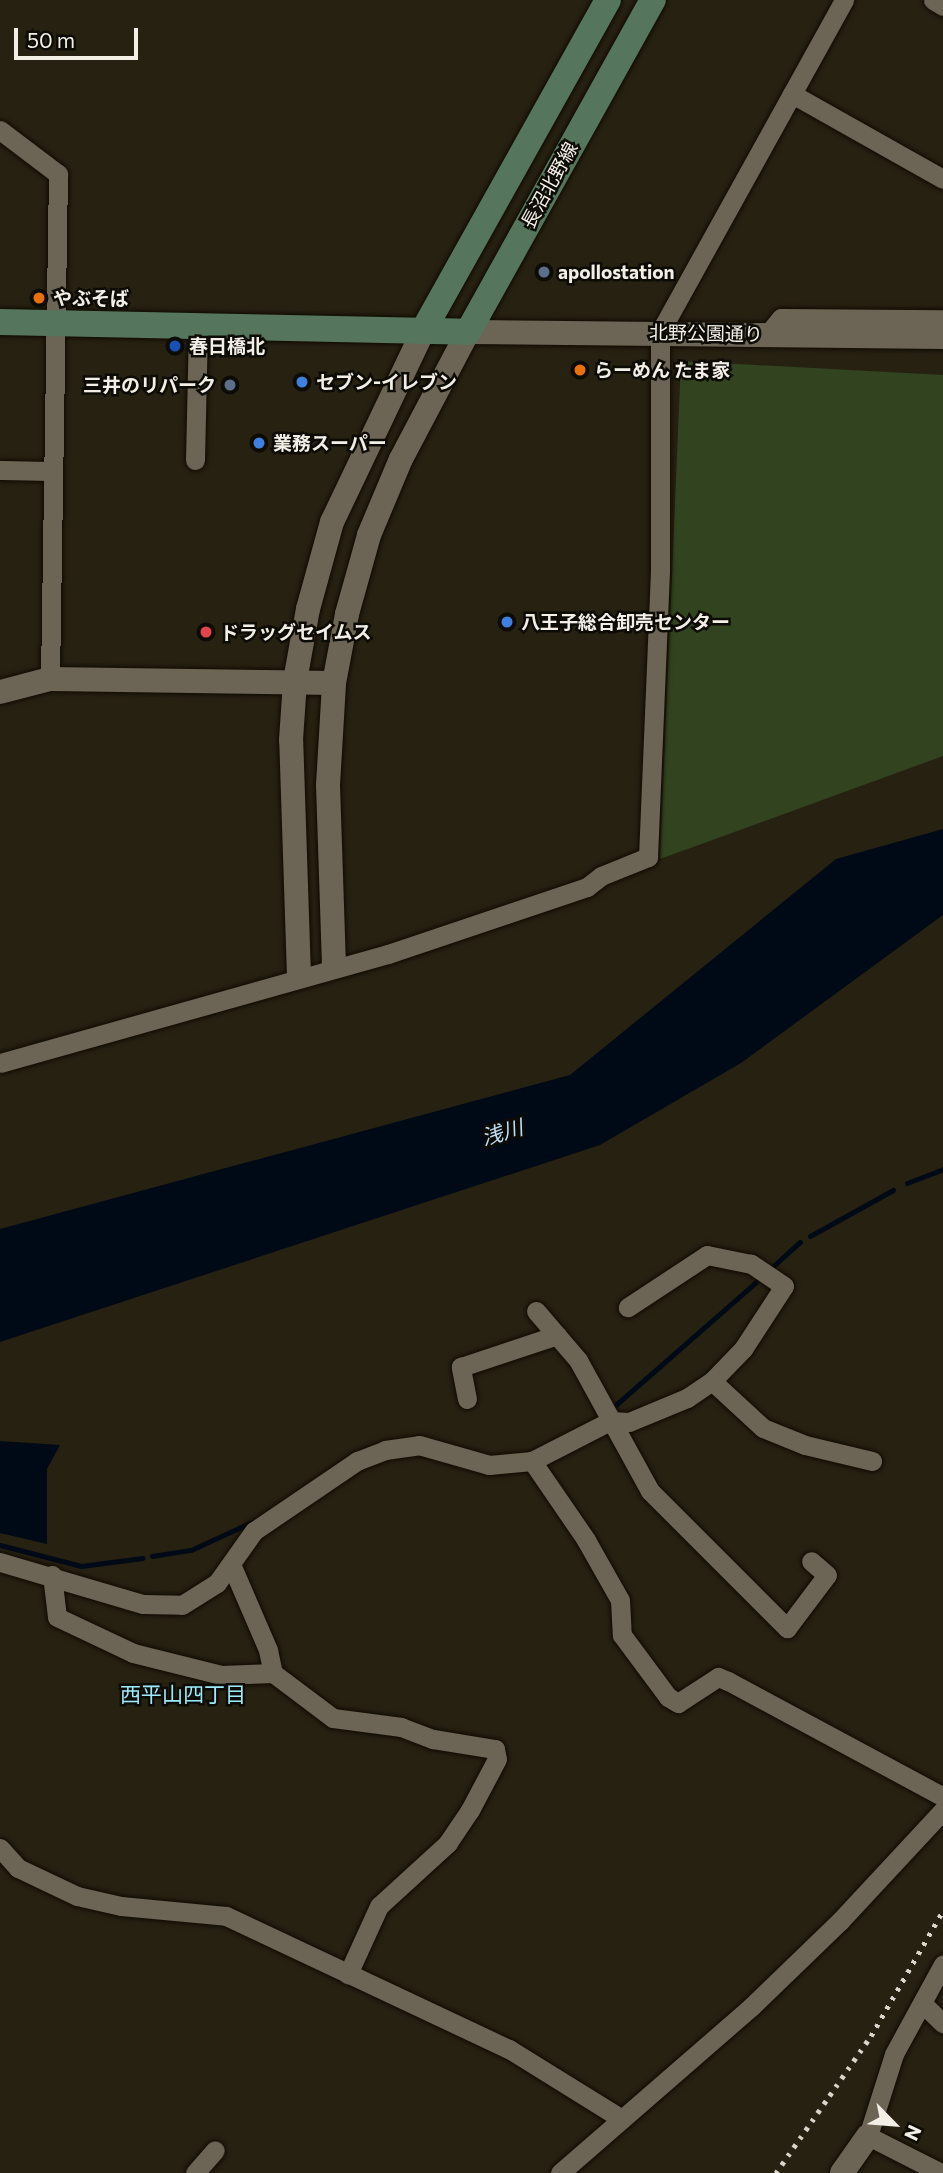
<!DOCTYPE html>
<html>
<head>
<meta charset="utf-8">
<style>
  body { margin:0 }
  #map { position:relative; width:943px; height:2173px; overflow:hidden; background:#272112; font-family:Commissioner,"Noto Sans JP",sans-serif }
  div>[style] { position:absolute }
  .green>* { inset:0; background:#32441f }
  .water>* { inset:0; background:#000a17 }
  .stream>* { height:5px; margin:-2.5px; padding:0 2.5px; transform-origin:2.5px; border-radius:2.5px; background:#000a17 }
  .roads { filter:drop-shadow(0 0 2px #100a01) drop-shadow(0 0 2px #100a01) }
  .minor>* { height:19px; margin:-9.5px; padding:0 9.5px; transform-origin:9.5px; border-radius:9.5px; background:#6c6555 }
  .tertiary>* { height:24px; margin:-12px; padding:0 12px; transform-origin:12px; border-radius:12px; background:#6c6555 }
  .secondary>* { height:26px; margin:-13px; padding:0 13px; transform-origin:13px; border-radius:13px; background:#55765c }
  .rail>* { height:5px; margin-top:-2.5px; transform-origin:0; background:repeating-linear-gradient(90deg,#dad6cc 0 3.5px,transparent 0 10.5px) }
  .dots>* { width:19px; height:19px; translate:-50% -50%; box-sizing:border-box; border:4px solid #0d0b05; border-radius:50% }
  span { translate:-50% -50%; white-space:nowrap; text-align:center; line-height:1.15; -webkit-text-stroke:5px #0d0b05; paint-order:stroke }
  .street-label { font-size:19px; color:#f3efe6 }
  .poi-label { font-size:19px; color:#f3efe6; font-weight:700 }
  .left { translate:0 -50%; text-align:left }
  .right { translate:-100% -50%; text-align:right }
  .water-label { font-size:21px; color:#bcddf7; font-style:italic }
  .neighbourhood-label { font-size:21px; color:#9be9f9 }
  .north { position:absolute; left:859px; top:2089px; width:70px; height:70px; -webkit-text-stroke:5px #0d0b05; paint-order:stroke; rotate:115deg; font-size:19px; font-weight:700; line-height:28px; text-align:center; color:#f3efe6 }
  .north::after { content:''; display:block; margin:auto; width:24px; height:32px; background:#f3efe6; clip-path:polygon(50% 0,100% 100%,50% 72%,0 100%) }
  .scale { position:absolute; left:14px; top:28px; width:124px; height:32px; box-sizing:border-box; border:4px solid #f3efe6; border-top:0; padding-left:9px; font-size:21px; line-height:24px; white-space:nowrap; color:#f3efe6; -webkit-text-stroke:5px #0d0b05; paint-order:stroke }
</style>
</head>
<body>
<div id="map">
  <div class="green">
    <i style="clip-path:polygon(681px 361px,943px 375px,943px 756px,660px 859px)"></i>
  </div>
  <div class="water">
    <i style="clip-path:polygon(943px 829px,943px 915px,741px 1063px,600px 1145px,0 1342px,0 1229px,570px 1075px,836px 859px)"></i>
    <i style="clip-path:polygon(0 1441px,60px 1445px,47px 1469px,47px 1544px,0 1533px)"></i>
  </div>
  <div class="stream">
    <i style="left:907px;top:1183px;width:39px;rotate:-21deg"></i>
    <i style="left:810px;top:1236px;width:95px;rotate:-29deg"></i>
    <i style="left:771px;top:1268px;width:39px;rotate:-42deg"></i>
    <i style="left:611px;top:1409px;width:193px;rotate:-41.2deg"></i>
    <i style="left:0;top:1545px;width:84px;rotate:14.5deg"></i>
    <i style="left:81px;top:1566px;width:62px;rotate:-7.5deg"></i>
    <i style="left:152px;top:1556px;width:39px;rotate:-9deg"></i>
    <i style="left:191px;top:1550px;width:67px;rotate:-24.7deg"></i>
  </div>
  <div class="roads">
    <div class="minor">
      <i style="left:933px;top:0;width:12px;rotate:31deg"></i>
      <i style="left:792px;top:94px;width:173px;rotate:29.4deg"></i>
      <i style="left:0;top:130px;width:73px;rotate:37.2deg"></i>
      <i style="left:58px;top:174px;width:505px;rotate:90.91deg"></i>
      <i style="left:767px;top:335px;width:22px;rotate:-51deg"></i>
      <i style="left:781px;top:318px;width:162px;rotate:0.4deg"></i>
      <i style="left:195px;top:460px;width:135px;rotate:-88.7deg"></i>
      <i style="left:0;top:470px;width:53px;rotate:1.1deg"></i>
      <i style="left:0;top:1063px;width:403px;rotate:-15.7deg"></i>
      <i style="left:388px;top:954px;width:210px;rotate:-18.6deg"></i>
      <i style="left:587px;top:887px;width:18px;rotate:-38deg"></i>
      <i style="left:601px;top:876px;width:51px;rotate:-22deg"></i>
      <i style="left:648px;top:857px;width:286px;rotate:-87.6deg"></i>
      <i style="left:660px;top:571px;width:239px;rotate:-90deg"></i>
      <i style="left:660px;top:332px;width:380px;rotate:-61deg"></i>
      <i style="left:536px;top:1311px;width:65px;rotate:49.4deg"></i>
      <i style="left:578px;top:1360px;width:149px;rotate:61.2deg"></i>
      <i style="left:650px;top:1491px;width:194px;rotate:45deg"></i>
      <i style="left:787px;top:1628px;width:66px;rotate:-53deg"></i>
      <i style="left:827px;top:1575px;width:21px;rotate:-139deg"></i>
      <i style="left:712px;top:1381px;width:69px;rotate:42.7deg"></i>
      <i style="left:763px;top:1428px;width:45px;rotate:22deg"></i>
      <i style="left:805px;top:1445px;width:69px;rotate:13.4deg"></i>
      <i style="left:467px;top:1399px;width:33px;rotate:-101deg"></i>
      <i style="left:461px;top:1367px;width:101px;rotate:-18.4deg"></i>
      <i style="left:532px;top:1461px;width:96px;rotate:55.6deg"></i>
      <i style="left:586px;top:1540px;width:69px;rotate:60.5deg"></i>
      <i style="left:620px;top:1600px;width:35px;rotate:87deg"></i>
      <i style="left:622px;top:1635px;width:77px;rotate:53.4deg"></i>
      <i style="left:668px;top:1697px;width:12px;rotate:31deg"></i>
      <i style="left:678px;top:1703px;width:48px;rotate:-33deg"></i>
      <i style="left:718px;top:1677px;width:11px;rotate:22deg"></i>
      <i style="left:728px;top:1681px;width:244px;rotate:28.3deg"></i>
      <i style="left:0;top:1562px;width:149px;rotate:16.4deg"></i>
      <i style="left:143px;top:1604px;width:39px;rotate:1deg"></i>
      <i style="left:182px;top:1605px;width:41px;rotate:-32.2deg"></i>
      <i style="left:217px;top:1583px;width:64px;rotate:-54.6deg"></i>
      <i style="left:254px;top:1531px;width:125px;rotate:-34.2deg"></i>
      <i style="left:357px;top:1461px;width:30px;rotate:-21deg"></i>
      <i style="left:385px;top:1450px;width:34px;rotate:-8deg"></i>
      <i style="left:419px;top:1445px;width:73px;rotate:15.9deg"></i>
      <i style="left:489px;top:1465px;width:43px;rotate:-5.3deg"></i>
      <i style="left:532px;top:1461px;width:88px;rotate:-27.1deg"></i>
      <i style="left:610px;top:1421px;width:19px;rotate:3deg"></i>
      <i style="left:629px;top:1422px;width:63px;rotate:-22.5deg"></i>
      <i style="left:687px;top:1398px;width:30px;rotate:-34deg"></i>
      <i style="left:712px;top:1381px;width:45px;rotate:-45.9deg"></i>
      <i style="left:743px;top:1349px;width:75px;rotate:-56.9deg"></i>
      <i style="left:784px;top:1286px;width:40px;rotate:-146deg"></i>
      <i style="left:751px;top:1264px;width:45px;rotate:-168.4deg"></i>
      <i style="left:707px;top:1255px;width:95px;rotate:146.6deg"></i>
      <i style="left:231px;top:1564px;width:94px;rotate:66.7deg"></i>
      <i style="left:268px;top:1650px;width:24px;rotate:78deg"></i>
      <i style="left:52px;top:1575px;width:42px;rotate:83.2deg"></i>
      <i style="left:57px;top:1617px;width:84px;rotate:25.3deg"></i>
      <i style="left:133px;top:1653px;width:91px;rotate:14deg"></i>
      <i style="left:221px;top:1675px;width:52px;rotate:-2.2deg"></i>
      <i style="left:273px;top:1673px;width:75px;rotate:36.9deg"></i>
      <i style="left:333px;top:1718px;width:69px;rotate:7.5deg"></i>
      <i style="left:401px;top:1727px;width:34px;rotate:21deg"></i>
      <i style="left:433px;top:1739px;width:63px;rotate:9.2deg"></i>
      <i style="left:495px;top:1749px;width:10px;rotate:79deg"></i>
      <i style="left:497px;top:1759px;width:58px;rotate:117.9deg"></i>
      <i style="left:470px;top:1810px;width:40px;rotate:124deg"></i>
      <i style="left:448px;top:1843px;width:93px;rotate:137.6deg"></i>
      <i style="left:379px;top:1906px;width:75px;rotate:114.5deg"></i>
      <i style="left:0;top:1848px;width:27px;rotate:48deg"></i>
      <i style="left:18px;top:1868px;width:65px;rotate:25.4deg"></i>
      <i style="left:77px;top:1896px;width:45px;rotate:12.8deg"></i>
      <i style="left:121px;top:1906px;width:105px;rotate:5.4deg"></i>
      <i style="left:226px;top:1916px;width:313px;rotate:25.2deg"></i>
      <i style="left:509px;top:2049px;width:133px;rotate:31.8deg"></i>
      <i style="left:923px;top:2004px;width:28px;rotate:44deg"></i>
      <i style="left:195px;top:2173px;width:30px;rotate:-49deg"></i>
      <i style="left:560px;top:2173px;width:254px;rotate:-41deg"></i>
      <i style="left:752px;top:2006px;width:122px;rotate:-44deg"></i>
      <i style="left:840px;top:1921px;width:151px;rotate:-47.1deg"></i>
      <i style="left:941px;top:2173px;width:82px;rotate:-153.1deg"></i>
      <i style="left:868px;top:2136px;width:86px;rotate:-72.4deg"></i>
      <i style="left:894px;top:2054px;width:102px;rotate:-61.4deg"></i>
    </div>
    <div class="tertiary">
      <i style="left:0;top:692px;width:52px;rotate:-14.6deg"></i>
      <i style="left:50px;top:679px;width:284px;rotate:0.8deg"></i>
      <i style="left:334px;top:966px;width:181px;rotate:-91.9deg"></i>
      <i style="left:328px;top:785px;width:102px;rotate:-86.6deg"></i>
      <i style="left:334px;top:683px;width:70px;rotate:-79.3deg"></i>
      <i style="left:347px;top:614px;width:82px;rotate:-74.4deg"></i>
      <i style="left:369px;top:535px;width:82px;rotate:-67.2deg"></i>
      <i style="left:401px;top:459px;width:144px;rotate:-62.2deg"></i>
      <i style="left:468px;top:332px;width:475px;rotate:0.6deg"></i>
      <i style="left:299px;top:976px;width:236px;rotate:-91.9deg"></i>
      <i style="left:291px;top:740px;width:59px;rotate:-86.1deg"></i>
      <i style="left:295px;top:681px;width:73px;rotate:-79.8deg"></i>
      <i style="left:308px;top:609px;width:90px;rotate:-74.6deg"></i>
      <i style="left:332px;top:522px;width:212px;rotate:-64.5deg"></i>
      <i style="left:842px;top:2173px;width:45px;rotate:-54.9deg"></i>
    </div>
    <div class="secondary">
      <i style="left:0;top:322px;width:468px;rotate:1.2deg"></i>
      <i style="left:468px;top:332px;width:380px;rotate:-60.9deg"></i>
      <i style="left:423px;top:331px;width:379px;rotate:-60.8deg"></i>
    </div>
  </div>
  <div class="rail">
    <i style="left:776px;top:2173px;width:167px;rotate:-55.3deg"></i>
    <i style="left:871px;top:2036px;width:144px;rotate:-60.1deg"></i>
  </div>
  <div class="dots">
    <i style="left:544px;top:272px;background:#5c6f8a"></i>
    <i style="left:39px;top:298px;background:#e8710a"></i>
    <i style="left:175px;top:346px;background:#1a4fb4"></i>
    <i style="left:580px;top:370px;background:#e8710a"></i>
    <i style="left:302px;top:382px;background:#3f7fe0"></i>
    <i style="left:230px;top:385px;background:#5c6f8a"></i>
    <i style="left:259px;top:443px;background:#3f7fe0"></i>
    <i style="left:507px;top:622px;background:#3f7fe0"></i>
    <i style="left:206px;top:632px;background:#e0444e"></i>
  </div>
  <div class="street-label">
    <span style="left:549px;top:185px;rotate:-61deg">長沼北野線</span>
    <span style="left:706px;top:333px;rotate:1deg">北野公園通り</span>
  </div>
  <div class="poi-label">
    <span class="left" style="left:558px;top:272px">apollostation</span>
    <span class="left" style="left:53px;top:298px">やぶそば</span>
    <span class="left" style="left:189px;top:346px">春日橋北</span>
    <span class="left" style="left:594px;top:370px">らーめん たま家</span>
    <span class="left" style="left:316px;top:382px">セブン-イレブン</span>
    <span class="right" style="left:216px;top:385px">三井のリパーク</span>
    <span class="left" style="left:273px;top:443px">業務スーパー</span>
    <span class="left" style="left:521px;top:622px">八王子総合卸売センター</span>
    <span class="left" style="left:220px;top:632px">ドラッグセイムス</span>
  </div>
  <div class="water-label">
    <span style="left:502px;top:1132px;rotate:-16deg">浅川</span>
  </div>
  <div class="neighbourhood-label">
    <span style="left:183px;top:1694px">西平山四丁目</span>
  </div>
  <div class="north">N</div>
  <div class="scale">50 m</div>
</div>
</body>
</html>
